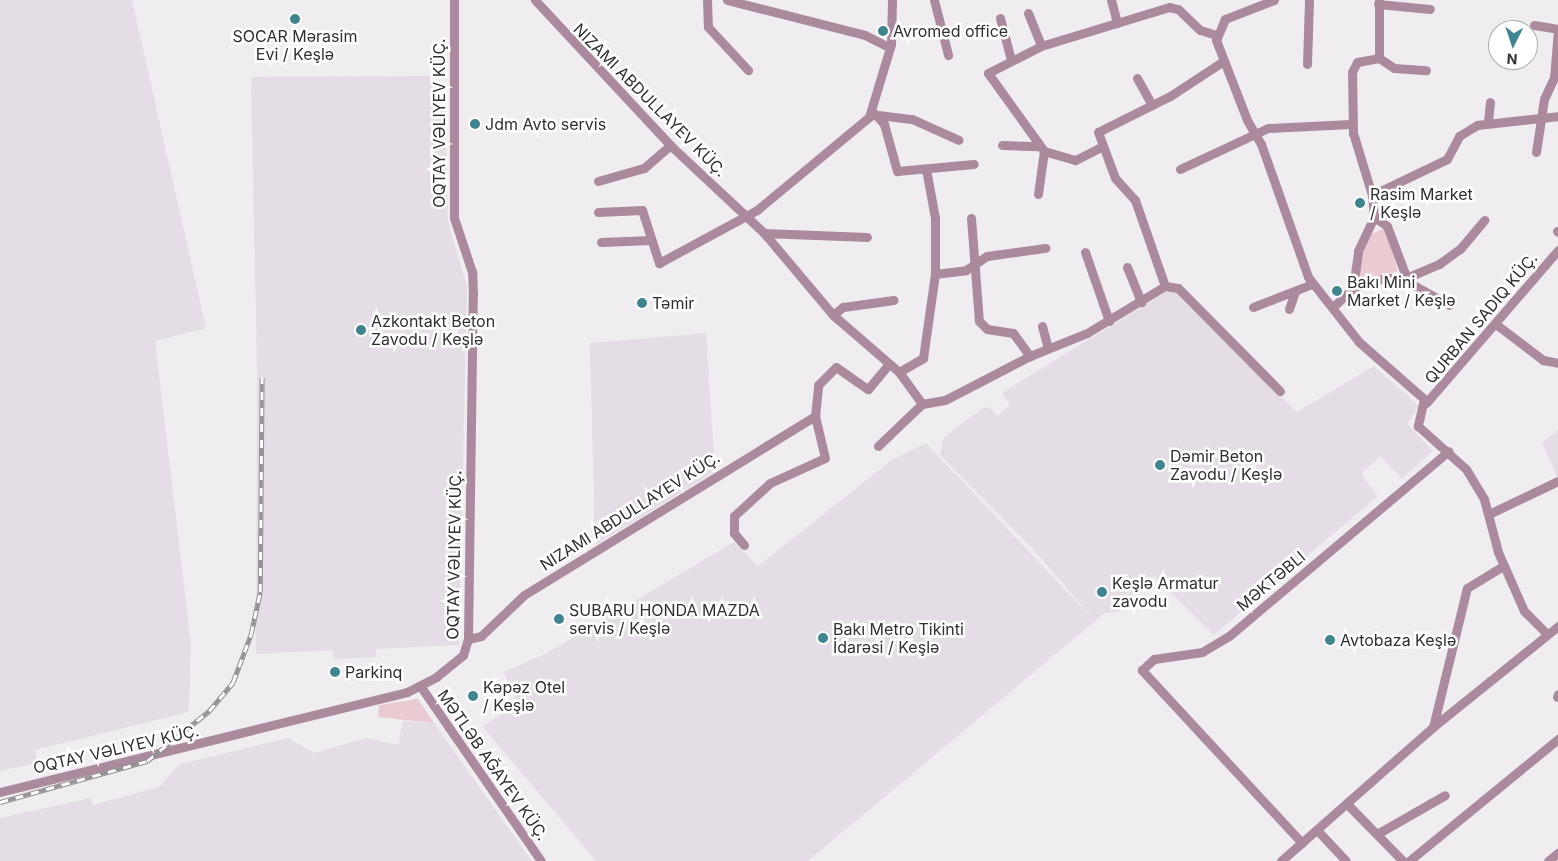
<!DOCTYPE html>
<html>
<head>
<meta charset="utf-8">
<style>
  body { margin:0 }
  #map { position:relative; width:1558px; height:861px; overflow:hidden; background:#f0edf1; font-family:Inter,sans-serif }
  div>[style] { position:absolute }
  .built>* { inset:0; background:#e4dde6 }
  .green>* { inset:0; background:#e9cbd1 }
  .minor>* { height:9px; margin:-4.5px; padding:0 4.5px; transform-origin:4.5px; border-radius:4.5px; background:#ac8a9d }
  .rail>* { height:4.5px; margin-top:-2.25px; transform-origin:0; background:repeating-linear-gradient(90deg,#fff 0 8px,#939194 0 16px); box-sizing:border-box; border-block:1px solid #939194 }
  .dots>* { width:14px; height:14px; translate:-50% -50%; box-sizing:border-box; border:2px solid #fff; border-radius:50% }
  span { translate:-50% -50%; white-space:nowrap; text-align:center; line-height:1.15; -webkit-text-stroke:5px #fff; paint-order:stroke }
  .poi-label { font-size:16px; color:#302f31 }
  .left { translate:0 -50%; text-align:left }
  .street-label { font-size:16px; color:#302f31 }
  .north { position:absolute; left:1488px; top:20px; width:50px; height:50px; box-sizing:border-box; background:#fff; border:1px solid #acacad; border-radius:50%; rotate:184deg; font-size:14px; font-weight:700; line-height:20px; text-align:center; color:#302f31 }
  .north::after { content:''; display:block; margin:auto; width:18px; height:22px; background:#3f8590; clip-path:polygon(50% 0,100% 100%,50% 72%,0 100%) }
</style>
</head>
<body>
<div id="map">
  <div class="built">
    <i style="clip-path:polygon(0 0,132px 0,206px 328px,155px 341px,191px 644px,189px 712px,35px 750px,37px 763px,0 771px)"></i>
    <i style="clip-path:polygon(432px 76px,432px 102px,445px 108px,448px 222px,467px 287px,459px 645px,376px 649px,376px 657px,334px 659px,333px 650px,256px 654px,257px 372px,251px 77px)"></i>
    <i style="clip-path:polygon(1172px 288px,1297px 412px,1374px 366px,1419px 406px,1407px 424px,1433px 451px,1402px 479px,1380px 456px,1361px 474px,1378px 496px,1214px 635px,1154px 576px,1118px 612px,1105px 613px,1095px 621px,1033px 549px,940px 455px,944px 437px,983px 408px,989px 407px,997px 416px,1010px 404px,1002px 393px)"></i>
    <i style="clip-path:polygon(706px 333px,715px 472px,595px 545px,590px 343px)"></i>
    <i style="clip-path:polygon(1558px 430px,1558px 477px,1557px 477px,1542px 443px)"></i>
    <i style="clip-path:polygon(926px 443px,1095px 621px,808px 861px,596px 861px,483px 727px,517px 702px,504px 672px,547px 653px,734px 542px,758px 566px,892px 460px)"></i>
    <i style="clip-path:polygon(403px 721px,434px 723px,532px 861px,0 861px,0 818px,90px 798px,93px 805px,159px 787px,180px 764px,288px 738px,314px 753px,366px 738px,398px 745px)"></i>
  </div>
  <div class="green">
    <i style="clip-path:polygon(1385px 228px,1398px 271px,1360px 283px,1360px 261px,1371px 234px)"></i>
    <i style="clip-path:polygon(418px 699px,434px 723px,378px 717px,379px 705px)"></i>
  </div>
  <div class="minor">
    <i style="left:535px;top:0;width:198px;rotate:47deg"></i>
    <i style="left:670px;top:145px;width:129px;rotate:43.1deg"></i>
    <i style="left:764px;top:233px;width:107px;rotate:49.9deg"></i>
    <i style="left:833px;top:315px;width:87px;rotate:40.8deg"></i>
    <i style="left:899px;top:372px;width:39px;rotate:54deg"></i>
    <i style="left:922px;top:404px;width:23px;rotate:-10deg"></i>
    <i style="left:945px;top:400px;width:96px;rotate:-27.4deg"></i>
    <i style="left:1030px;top:356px;width:61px;rotate:-22deg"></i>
    <i style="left:1087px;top:333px;width:91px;rotate:-31.1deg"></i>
    <i style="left:707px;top:0;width:27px;rotate:88deg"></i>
    <i style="left:708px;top:27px;width:59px;rotate:47.1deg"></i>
    <i style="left:727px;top:0;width:142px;rotate:14.2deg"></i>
    <i style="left:865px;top:35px;width:28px;rotate:27deg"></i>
    <i style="left:934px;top:0;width:57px;rotate:75.7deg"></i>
    <i style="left:1111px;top:0;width:24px;rotate:75deg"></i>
    <i style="left:1274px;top:0;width:53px;rotate:158.8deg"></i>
    <i style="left:1225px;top:19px;width:23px;rotate:113deg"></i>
    <i style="left:1216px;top:40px;width:86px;rotate:68.8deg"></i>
    <i style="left:1247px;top:120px;width:28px;rotate:60deg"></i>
    <i style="left:1261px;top:144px;width:141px;rotate:70.5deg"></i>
    <i style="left:1308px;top:277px;width:83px;rotate:51.9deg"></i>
    <i style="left:1359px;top:342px;width:86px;rotate:41.2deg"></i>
    <i style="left:1424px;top:399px;width:28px;rotate:103deg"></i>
    <i style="left:1418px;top:426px;width:64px;rotate:41.9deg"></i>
    <i style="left:1466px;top:469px;width:35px;rotate:59deg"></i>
    <i style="left:1484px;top:499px;width:55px;rotate:75.2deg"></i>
    <i style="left:1498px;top:552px;width:64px;rotate:66.2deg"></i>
    <i style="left:1524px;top:611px;width:31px;rotate:45deg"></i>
    <i style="left:1379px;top:0;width:58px;rotate:90deg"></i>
    <i style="left:1378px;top:4px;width:52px;rotate:5.5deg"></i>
    <i style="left:1028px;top:13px;width:35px;rotate:68deg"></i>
    <i style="left:1000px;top:18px;width:43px;rotate:75.3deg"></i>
    <i style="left:1534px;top:25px;width:24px;rotate:9deg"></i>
    <i style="left:1379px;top:58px;width:18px;rotate:34deg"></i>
    <i style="left:1394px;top:68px;width:32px;rotate:4deg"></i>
    <i style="left:1222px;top:62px;width:62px;rotate:146.8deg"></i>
    <i style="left:1170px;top:96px;width:80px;rotate:153.4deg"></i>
    <i style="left:1098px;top:132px;width:49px;rotate:69.7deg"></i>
    <i style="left:1115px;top:178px;width:30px;rotate:48deg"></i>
    <i style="left:1135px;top:200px;width:91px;rotate:70.8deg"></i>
    <i style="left:1165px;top:286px;width:13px;rotate:9deg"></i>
    <i style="left:1178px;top:288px;width:145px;rotate:45.3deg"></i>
    <i style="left:1307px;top:64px;width:64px;rotate:-88.2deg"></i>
    <i style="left:1137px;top:78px;width:31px;rotate:61deg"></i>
    <i style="left:872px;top:111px;width:18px;rotate:47deg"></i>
    <i style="left:884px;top:124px;width:49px;rotate:74.5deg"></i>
    <i style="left:897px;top:171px;width:77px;rotate:-5.2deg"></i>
    <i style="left:878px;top:115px;width:34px;rotate:7deg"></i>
    <i style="left:912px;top:119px;width:51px;rotate:24.1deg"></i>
    <i style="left:1488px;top:121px;width:19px;rotate:-84deg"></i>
    <i style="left:1002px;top:145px;width:36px;rotate:2deg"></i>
    <i style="left:1101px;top:147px;width:29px;rotate:153deg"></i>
    <i style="left:1075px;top:160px;width:32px;rotate:-164deg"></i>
    <i style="left:1044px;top:151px;width:96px;rotate:-125.7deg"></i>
    <i style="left:988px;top:73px;width:59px;rotate:-27deg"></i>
    <i style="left:1041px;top:46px;width:134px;rotate:-16.9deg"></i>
    <i style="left:1169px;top:7px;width:9px;rotate:13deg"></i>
    <i style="left:1178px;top:9px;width:30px;rotate:44deg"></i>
    <i style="left:1200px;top:30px;width:17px;rotate:17deg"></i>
    <i style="left:1536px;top:152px;width:54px;rotate:-81.4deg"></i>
    <i style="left:1544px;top:99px;width:23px;rotate:-65deg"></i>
    <i style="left:1554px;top:78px;width:48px;rotate:-85.2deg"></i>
    <i style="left:1180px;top:169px;width:97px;rotate:-25deg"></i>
    <i style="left:1268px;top:128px;width:83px;rotate:-2.8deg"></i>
    <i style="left:598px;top:181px;width:48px;rotate:-15.8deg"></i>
    <i style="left:644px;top:168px;width:35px;rotate:-41deg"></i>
    <i style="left:1038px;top:194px;width:43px;rotate:-82.1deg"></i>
    <i style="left:1372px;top:195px;width:65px;rotate:-107deg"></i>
    <i style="left:1353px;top:133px;width:61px;rotate:-90.9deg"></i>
    <i style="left:1352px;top:72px;width:11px;rotate:-63deg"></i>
    <i style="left:1357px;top:62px;width:22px;rotate:-10deg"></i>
    <i style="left:598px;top:212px;width:44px;rotate:-2.6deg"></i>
    <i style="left:642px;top:210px;width:56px;rotate:72.2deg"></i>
    <i style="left:659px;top:263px;width:111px;rotate:-28.4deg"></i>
    <i style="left:757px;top:210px;width:146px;rotate:-39.7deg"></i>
    <i style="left:869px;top:117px;width:76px;rotate:-73.2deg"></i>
    <i style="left:891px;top:44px;width:44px;rotate:-88.7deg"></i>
    <i style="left:1374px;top:217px;width:16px;rotate:35deg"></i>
    <i style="left:1387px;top:226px;width:60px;rotate:69.4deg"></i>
    <i style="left:1408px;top:282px;width:47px;rotate:29.3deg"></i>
    <i style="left:971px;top:218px;width:103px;rotate:85.6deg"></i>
    <i style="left:979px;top:321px;width:11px;rotate:45deg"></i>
    <i style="left:987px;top:329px;width:26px;rotate:9deg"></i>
    <i style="left:1013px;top:333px;width:29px;rotate:54deg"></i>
    <i style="left:1557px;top:231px;width:1px;rotate:45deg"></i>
    <i style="left:764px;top:233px;width:103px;rotate:2.2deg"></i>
    <i style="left:601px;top:242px;width:50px;rotate:-2.3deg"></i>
    <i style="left:1085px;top:252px;width:73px;rotate:70.8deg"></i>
    <i style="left:1127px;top:267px;width:38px;rotate:68deg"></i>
    <i style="left:935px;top:274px;width:31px;rotate:-7deg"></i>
    <i style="left:966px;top:270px;width:25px;rotate:-34deg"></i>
    <i style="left:987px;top:256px;width:59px;rotate:-7.9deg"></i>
    <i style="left:1353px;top:288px;width:34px;rotate:-17deg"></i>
    <i style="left:1385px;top:278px;width:21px"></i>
    <i style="left:1406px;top:278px;width:36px;rotate:-23deg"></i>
    <i style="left:1439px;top:264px;width:26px;rotate:-36deg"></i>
    <i style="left:1460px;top:249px;width:38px;rotate:-50deg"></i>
    <i style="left:1335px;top:305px;width:25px;rotate:-43deg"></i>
    <i style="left:1353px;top:288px;width:37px;rotate:-82deg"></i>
    <i style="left:1358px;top:251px;width:38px;rotate:-65deg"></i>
    <i style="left:1374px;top:217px;width:22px;rotate:-95deg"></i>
    <i style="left:1372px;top:195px;width:83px;rotate:-25.6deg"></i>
    <i style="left:1447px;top:159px;width:26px;rotate:-62deg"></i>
    <i style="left:1459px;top:136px;width:21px;rotate:-31deg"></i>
    <i style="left:1477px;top:125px;width:81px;rotate:-6.3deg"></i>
    <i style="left:1253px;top:307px;width:63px;rotate:-21.3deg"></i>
    <i style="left:1289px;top:309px;width:18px;rotate:-71deg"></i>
    <i style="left:833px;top:315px;width:13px;rotate:-39deg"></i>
    <i style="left:843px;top:307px;width:51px;rotate:-7.8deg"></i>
    <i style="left:1497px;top:325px;width:58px;rotate:37.3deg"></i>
    <i style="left:1543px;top:360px;width:15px;rotate:11deg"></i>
    <i style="left:1042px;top:326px;width:23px;rotate:75deg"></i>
    <i style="left:899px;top:372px;width:28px;rotate:-30deg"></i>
    <i style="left:923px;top:358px;width:85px;rotate:-81.9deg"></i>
    <i style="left:935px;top:274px;width:56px;rotate:-90deg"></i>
    <i style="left:935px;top:218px;width:50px;rotate:-100.4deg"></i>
    <i style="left:1426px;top:403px;width:202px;rotate:-49.2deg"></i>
    <i style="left:878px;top:446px;width:61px;rotate:-43.7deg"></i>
    <i style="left:1489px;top:514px;width:76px;rotate:-25.6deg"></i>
    <i style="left:744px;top:545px;width:16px;rotate:-130deg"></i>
    <i style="left:734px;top:533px;width:17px;rotate:-90deg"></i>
    <i style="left:734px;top:516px;width:49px;rotate:-42.5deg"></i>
    <i style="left:770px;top:483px;width:60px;rotate:-24.4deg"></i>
    <i style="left:825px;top:458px;width:43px;rotate:-103.4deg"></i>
    <i style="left:815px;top:416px;width:31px;rotate:-84deg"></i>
    <i style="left:818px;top:385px;width:25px;rotate:-45deg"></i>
    <i style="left:836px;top:367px;width:39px;rotate:35deg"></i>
    <i style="left:868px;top:389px;width:31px;rotate:-50deg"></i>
    <i style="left:468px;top:639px;width:13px;rotate:-13deg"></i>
    <i style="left:481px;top:636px;width:59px;rotate:-43.6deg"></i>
    <i style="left:524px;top:595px;width:342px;rotate:-31.6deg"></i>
    <i style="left:421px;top:687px;width:211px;rotate:55.4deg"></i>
    <i style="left:1557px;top:697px;width:3px;rotate:-72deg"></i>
    <i style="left:1433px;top:727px;width:143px;rotate:-76.3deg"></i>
    <i style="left:1467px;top:588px;width:42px;rotate:-31.4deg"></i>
    <i style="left:0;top:792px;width:419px;rotate:-13.8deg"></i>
    <i style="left:407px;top:692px;width:33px;rotate:-27deg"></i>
    <i style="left:436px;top:677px;width:35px;rotate:-39deg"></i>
    <i style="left:463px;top:655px;width:17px;rotate:-73deg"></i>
    <i style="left:468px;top:639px;width:344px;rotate:-89.2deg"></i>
    <i style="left:473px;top:295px;width:23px;rotate:-92deg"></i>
    <i style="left:472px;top:272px;width:57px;rotate:-108.4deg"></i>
    <i style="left:454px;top:218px;width:218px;rotate:-90deg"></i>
    <i style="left:1347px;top:804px;width:80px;rotate:45.5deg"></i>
    <i style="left:1317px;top:830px;width:42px;rotate:46.9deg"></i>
    <i style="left:1377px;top:834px;width:78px;rotate:-29.8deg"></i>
    <i style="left:1302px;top:843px;width:236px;rotate:-132.8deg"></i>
    <i style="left:1142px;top:670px;width:16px;rotate:-43deg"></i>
    <i style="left:1154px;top:659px;width:49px;rotate:-8.3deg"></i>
    <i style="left:1202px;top:652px;width:31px;rotate:-31deg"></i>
    <i style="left:1229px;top:636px;width:287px;rotate:-40.1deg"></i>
    <i style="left:1281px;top:861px;width:203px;rotate:-41.4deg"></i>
    <i style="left:1433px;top:727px;width:161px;rotate:-38.9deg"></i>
    <i style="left:1409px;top:861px;width:193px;rotate:-39.3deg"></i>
    <i style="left:1548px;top:861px;width:13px;rotate:-39deg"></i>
  </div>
  <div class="rail">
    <i style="left:0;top:802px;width:153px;rotate:-15.6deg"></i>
    <i style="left:147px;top:761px;width:80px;rotate:-38.9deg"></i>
    <i style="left:209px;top:711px;width:38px;rotate:-50deg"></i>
    <i style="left:233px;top:682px;width:51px;rotate:-69.4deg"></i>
    <i style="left:251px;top:634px;width:43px;rotate:-77.9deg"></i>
    <i style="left:260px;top:592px;width:214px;rotate:-89.5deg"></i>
  </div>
  <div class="dots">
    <i style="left:295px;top:19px;background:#3f8590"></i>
    <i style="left:883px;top:31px;background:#3f8590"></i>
    <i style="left:475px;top:124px;background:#3f8590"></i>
    <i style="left:1360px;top:203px;background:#3f8590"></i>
    <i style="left:1337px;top:291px;background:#3f8590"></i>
    <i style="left:642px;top:303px;background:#3f8590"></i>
    <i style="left:361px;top:330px;background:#3f8590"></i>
    <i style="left:1160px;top:465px;background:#3f8590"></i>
    <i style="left:1102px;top:592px;background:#3f8590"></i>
    <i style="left:559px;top:619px;background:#3f8590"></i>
    <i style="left:823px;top:638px;background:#3f8590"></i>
    <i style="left:1330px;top:640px;background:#3f8590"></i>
    <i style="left:335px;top:672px;background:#3f8590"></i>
    <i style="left:473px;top:696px;background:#3f8590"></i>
  </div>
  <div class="poi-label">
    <span class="left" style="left:893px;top:31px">Avromed office</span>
    <span style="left:295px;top:45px">SOCAR Mərasim<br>Evi / Keşlə</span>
    <span class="left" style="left:485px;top:124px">Jdm Avto servis</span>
    <span class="left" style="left:1370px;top:203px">Rasim Market<br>/ Keşlə</span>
    <span class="left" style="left:1347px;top:291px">Bakı Mini<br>Market / Keşlə</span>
    <span class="left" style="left:652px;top:303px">Təmir</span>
    <span class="left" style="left:371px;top:330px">Azkontakt Beton<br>Zavodu / Keşlə</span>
    <span class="left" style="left:1170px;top:465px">Dəmir Beton<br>Zavodu / Keşlə</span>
    <span class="left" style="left:1112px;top:592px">Keşlə Armatur<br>zavodu</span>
    <span class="left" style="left:569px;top:619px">SUBARU HONDA MAZDA<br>servis / Keşlə</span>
    <span class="left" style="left:833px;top:638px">Bakı Metro Tikinti<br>İdarəsi / Keşlə</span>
    <span class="left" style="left:1340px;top:640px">Avtobaza Keşlə</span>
    <span class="left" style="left:345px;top:672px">Parkinq</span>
    <span class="left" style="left:483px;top:696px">Kəpəz Otel<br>/ Keşlə</span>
  </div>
  <div class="street-label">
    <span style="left:650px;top:100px;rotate:45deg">NIZAMI ABDULLAYEV KÜÇ.</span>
    <span style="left:439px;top:123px;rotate:-90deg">OQTAY VƏLIYEV KÜÇ.</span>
    <span style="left:1481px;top:318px;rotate:-50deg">QURBAN SADIQ KÜÇ.</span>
    <span style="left:630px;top:511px;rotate:-32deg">NIZAMI ABDULLAYEV KÜÇ.</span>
    <span style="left:454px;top:555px;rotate:-89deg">OQTAY VƏLIYEV KÜÇ.</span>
    <span style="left:1271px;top:581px;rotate:-40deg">MƏKTƏBLI</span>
    <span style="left:116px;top:749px;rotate:-13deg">OQTAY VƏLIYEV KÜÇ.</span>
    <span style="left:493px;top:765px;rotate:55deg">MƏTLƏB AĞAYEV KÜÇ.</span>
  </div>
  <div class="north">N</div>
</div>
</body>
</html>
